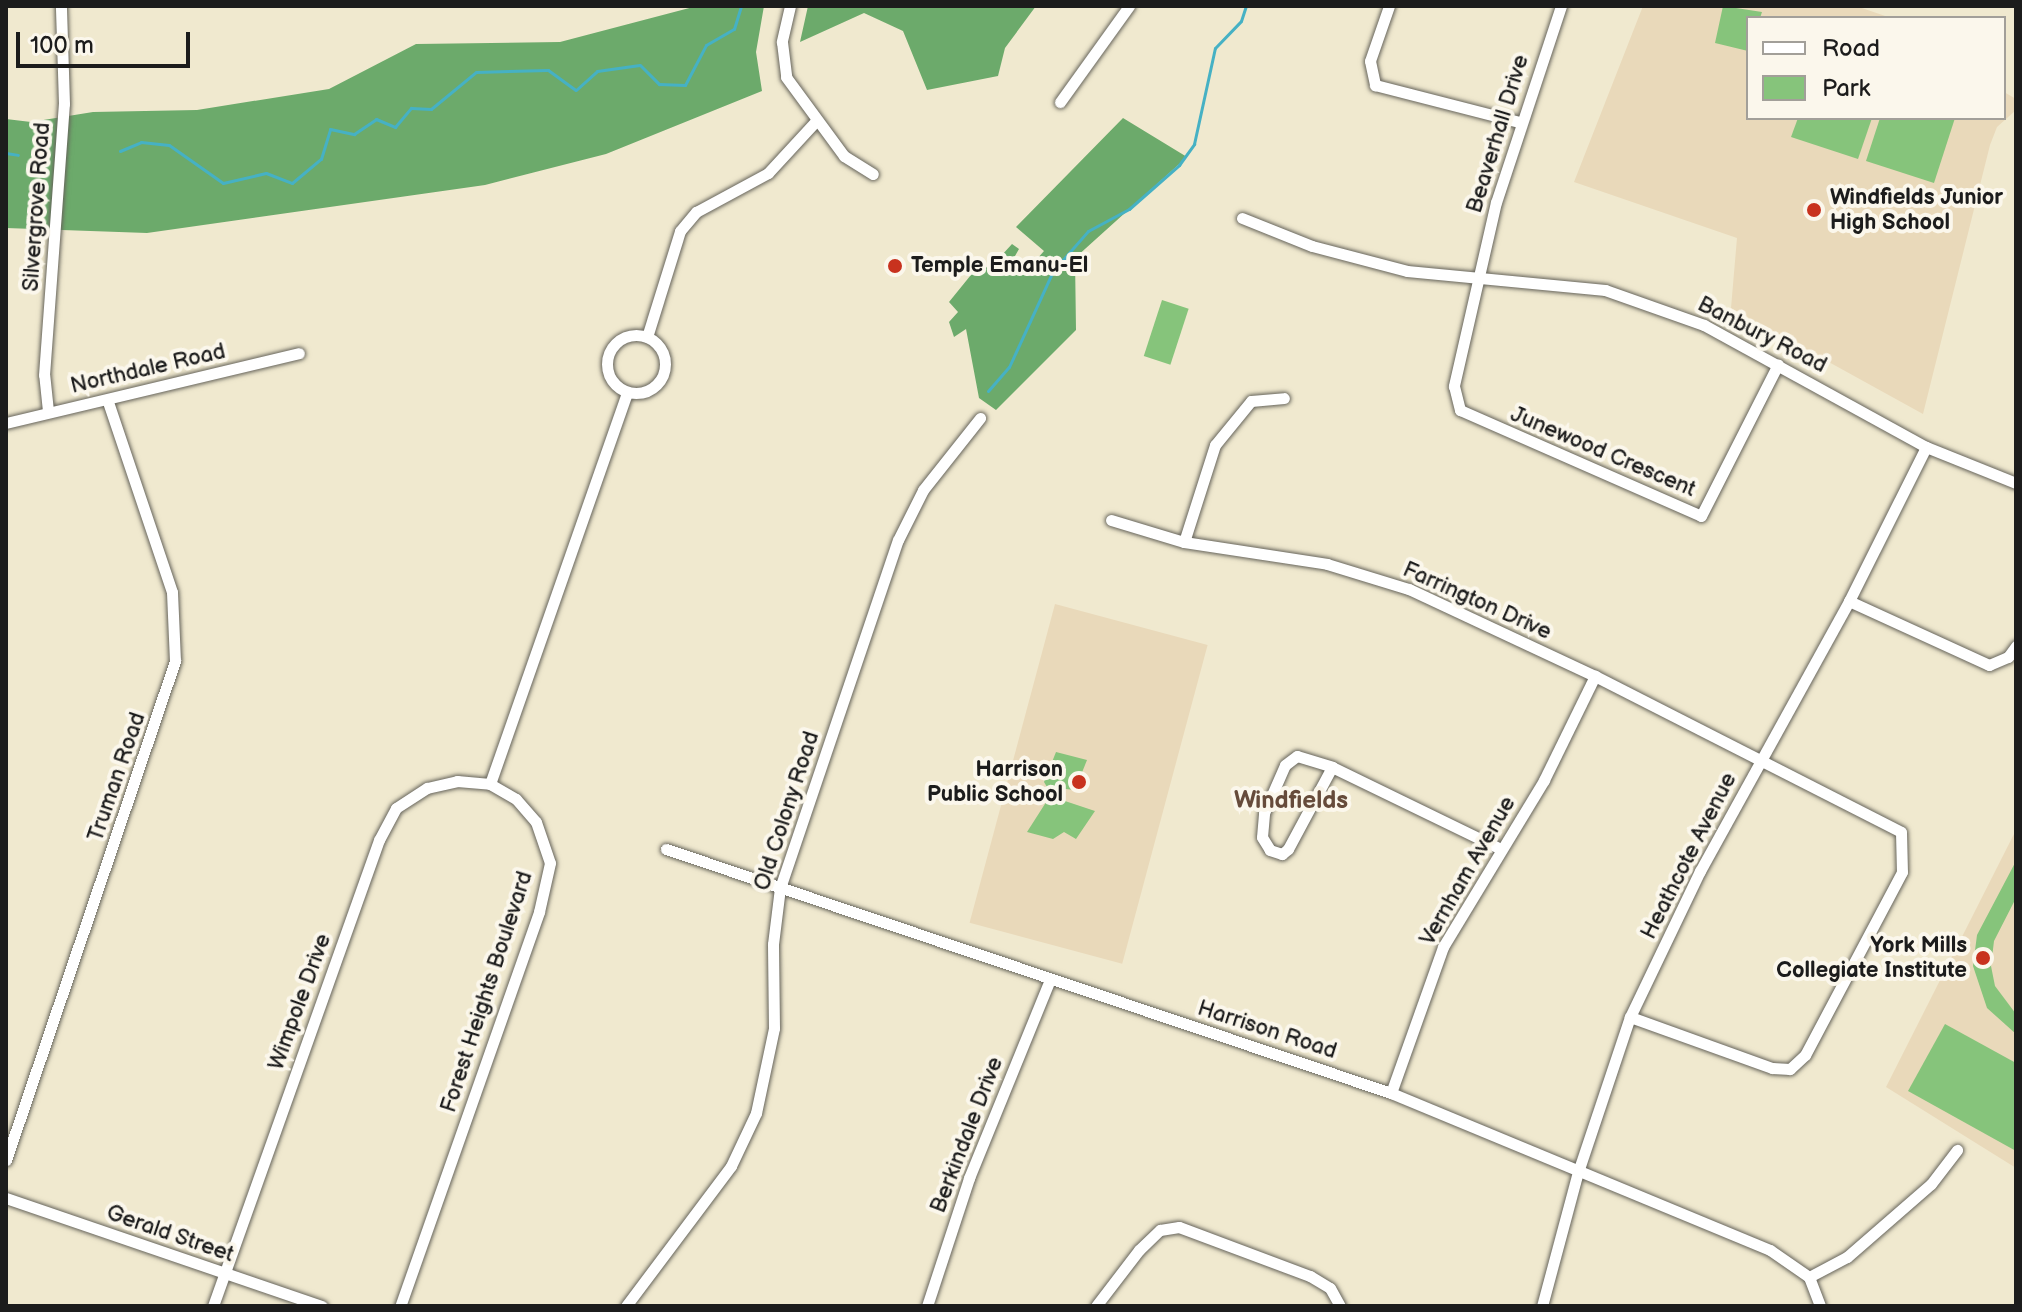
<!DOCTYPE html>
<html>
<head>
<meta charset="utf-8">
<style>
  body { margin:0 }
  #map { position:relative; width:2022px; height:1312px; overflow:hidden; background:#f0e9cf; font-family:"Balsamiq Sans",sans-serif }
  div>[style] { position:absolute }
  .built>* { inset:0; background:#e9d9ba; transform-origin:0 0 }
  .green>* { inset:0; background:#86c47b; transform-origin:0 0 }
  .forest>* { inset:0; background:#6caa6b }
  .stream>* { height:3px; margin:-1.5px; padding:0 1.5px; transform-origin:1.5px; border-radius:1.5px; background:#46b1c4 }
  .roads { filter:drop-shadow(0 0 2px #66645b) drop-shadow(0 0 2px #66645b) }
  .minor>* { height:11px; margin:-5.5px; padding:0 5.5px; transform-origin:5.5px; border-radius:5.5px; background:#fff }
  .minor>.ring { margin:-5.5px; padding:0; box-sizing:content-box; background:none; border:11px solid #fff; border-radius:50% }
  .dots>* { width:22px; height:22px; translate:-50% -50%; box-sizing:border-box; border:4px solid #fbf7ec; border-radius:50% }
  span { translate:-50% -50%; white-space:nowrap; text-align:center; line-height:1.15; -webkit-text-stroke:8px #fbf7ec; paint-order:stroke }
  .street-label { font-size:22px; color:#1c1c1c }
  .poi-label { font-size:22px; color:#1c1c1c; font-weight:700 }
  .left { translate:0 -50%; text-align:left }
  .right { translate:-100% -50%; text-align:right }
  .neighbourhood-label { font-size:24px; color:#664b3b; font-weight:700 }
  .frame { position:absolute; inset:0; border:8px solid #1c1c1c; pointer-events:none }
  .legend { position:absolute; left:1746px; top:16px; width:260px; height:104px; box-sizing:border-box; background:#fbf7ec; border:2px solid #a29f99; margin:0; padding:10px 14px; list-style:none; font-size:24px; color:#1c1c1c }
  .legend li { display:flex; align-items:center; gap:16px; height:40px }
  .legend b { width:40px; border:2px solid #a29f99 }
  .scale { position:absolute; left:16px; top:32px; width:174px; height:36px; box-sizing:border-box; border:4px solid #1c1c1c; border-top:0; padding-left:10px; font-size:24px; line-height:28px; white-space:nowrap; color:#1c1c1c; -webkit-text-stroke:6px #fbf7ec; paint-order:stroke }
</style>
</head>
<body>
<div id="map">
  <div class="built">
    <i style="clip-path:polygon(1643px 6px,1856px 6px,1891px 18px,1748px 18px,1748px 118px,2004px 118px,2004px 92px,2016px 99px,2016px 110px,1997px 127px,1990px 145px,1923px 414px,1731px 308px,1737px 238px,1574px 182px)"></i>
    <i style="left:1055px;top:604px;width:158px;height:330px;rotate:15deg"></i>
    <i style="clip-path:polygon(2016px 830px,2016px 1168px,1886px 1087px)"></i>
  </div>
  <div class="green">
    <i style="clip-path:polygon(1723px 6px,1762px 12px,1760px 18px,1748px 18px,1748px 51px,1715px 43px)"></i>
    <i style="clip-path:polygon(1798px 118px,1872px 118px,1858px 159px,1791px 137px)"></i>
    <i style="clip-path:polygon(1880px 118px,1955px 118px,1934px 183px,1866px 161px)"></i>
    <i style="left:1162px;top:300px;width:28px;height:59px;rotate:18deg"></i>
    <i style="clip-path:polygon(1056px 752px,1087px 760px,1075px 790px,1047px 787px,1044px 782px)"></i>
    <i style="clip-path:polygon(1050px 796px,1095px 811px,1076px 839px,1064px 832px,1053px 839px,1027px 832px)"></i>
    <i style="clip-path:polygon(2016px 861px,2016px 898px,1994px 941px,1991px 966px,1995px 986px,2016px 1014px,2016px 1034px,1987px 1008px,1973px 966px,1977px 935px)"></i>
    <i style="clip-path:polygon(1945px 1024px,2016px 1063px,2016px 1151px,1908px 1091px)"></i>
  </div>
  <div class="forest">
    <i style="clip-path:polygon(697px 6px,764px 6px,756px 52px,762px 91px,606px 154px,485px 185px,147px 233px,6px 228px,6px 119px,31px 122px,93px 112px,197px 110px,329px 89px,416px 44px,560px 42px)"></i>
    <i style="clip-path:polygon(808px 6px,1036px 6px,1005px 48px,998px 76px,927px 90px,903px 31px,864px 13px,800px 42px)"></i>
    <i style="clip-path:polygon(1123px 118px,1187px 157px,1075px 258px,1076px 330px,996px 410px,979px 398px,966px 329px,954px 337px,949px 322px,958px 312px,949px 302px,979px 265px,990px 268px,1012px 244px,1019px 249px,1011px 263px,1023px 275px,1044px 251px,1016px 227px)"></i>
  </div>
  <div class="stream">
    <i style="left:846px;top:6px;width:15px"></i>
    <i style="left:120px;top:151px;width:23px;rotate:-23deg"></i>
    <i style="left:141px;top:142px;width:28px;rotate:6deg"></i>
    <i style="left:169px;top:145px;width:66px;rotate:35.1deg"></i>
    <i style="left:223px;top:183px;width:44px;rotate:-13.1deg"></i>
    <i style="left:266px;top:173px;width:28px;rotate:21deg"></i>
    <i style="left:292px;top:183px;width:38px;rotate:-40deg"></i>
    <i style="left:321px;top:159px;width:31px;rotate:-73deg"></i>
    <i style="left:330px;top:129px;width:25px;rotate:12deg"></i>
    <i style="left:354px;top:134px;width:27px;rotate:-34deg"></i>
    <i style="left:376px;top:119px;width:21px;rotate:23deg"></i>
    <i style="left:395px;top:127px;width:25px;rotate:-50deg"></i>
    <i style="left:411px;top:108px;width:20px;rotate:3deg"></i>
    <i style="left:431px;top:109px;width:58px;rotate:-39.4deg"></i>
    <i style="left:476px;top:72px;width:72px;rotate:-1.6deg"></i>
    <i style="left:548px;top:70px;width:34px;rotate:36deg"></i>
    <i style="left:576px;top:90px;width:28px;rotate:-42deg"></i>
    <i style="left:597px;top:71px;width:43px;rotate:-7.9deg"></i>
    <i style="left:640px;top:65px;width:27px;rotate:45deg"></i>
    <i style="left:659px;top:84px;width:26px;rotate:2deg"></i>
    <i style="left:685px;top:85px;width:45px;rotate:-62.3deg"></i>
    <i style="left:706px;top:45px;width:32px;rotate:-30deg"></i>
    <i style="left:734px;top:29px;width:24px;rotate:-73deg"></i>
    <i style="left:6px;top:153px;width:12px;rotate:9deg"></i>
    <i style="left:988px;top:391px;width:32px;rotate:-49deg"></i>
    <i style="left:1009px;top:367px;width:106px;rotate:-65.4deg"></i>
    <i style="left:1053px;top:271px;width:53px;rotate:-48.8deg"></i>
    <i style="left:1088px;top:231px;width:47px;rotate:-28.2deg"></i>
    <i style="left:1129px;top:209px;width:67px;rotate:-41.3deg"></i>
    <i style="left:1179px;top:165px;width:26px;rotate:-54deg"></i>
    <i style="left:1194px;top:144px;width:98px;rotate:-77.7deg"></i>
    <i style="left:1215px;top:48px;width:37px;rotate:-46deg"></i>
    <i style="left:1241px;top:21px;width:16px;rotate:-72deg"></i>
  </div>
  <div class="roads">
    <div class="minor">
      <i style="left:790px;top:6px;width:37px;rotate:103deg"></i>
      <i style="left:782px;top:42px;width:35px;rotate:83deg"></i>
      <i style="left:786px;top:77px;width:98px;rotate:53.7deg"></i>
      <i style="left:844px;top:156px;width:34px;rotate:32deg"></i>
      <i style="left:1389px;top:6px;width:58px;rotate:109.1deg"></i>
      <i style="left:1370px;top:61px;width:25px;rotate:78deg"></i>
      <i style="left:1375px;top:85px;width:149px;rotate:14.4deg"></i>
      <i style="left:1561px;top:6px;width:206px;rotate:108.3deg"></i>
      <i style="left:1496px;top:202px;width:189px;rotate:102.9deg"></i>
      <i style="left:1454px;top:386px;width:25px;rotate:76deg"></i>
      <i style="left:1460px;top:410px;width:263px;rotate:23.7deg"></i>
      <i style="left:1701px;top:516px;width:170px;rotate:-63.1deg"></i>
      <i style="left:1060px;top:102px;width:118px;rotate:-54.3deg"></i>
      <i style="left:1242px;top:218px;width:75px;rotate:21.8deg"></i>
      <i style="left:1312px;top:246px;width:98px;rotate:14.7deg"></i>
      <i style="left:1407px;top:271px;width:199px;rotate:5.5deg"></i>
      <i style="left:1605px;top:290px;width:105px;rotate:19.5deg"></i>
      <i style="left:1704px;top:325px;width:253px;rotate:28.8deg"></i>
      <i style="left:1926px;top:447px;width:97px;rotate:21.8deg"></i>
      <i class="ring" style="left:607px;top:335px;width:47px;height:47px"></i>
      <i style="left:647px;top:337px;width:111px;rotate:-72.7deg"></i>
      <i style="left:680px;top:231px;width:25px;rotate:-50deg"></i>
      <i style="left:696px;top:212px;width:82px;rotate:-28.4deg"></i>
      <i style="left:768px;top:173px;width:69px;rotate:-47.3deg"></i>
      <i style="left:48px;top:411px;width:36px;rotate:-96deg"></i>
      <i style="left:44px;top:375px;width:272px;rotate:-85.8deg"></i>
      <i style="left:64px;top:104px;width:98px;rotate:-91.8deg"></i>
      <i style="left:6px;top:423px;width:301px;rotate:-13.4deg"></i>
      <i style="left:1111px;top:520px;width:76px;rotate:16.8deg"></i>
      <i style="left:1184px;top:542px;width:145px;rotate:8.7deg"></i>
      <i style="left:1327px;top:564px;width:86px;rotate:17deg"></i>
      <i style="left:1409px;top:589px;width:205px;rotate:25.1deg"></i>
      <i style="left:1595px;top:676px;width:343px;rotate:27deg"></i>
      <i style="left:1901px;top:832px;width:40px;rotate:88.6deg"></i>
      <i style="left:1902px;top:872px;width:207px;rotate:117.9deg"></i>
      <i style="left:1805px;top:1055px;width:21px;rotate:137deg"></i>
      <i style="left:1790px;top:1069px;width:18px;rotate:-177deg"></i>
      <i style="left:1772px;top:1068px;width:151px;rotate:-160.2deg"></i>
      <i style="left:1184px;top:542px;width:102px;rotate:-72.3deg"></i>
      <i style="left:1215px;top:445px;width:57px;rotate:-50.7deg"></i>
      <i style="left:1251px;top:401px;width:33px;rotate:-5deg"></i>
      <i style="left:1849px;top:601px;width:154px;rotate:24.6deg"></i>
      <i style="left:1989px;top:665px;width:21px;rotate:-23deg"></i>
      <i style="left:2008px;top:657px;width:14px;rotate:-54deg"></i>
      <i style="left:1332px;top:767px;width:93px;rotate:118.2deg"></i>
      <i style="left:1288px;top:849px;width:8px;rotate:140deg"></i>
      <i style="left:1282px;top:854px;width:13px;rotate:-162deg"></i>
      <i style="left:1270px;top:850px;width:15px;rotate:-122deg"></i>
      <i style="left:1262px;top:837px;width:24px;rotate:-85deg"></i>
      <i style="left:1264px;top:813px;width:52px;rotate:-66.4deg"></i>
      <i style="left:1285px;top:765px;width:15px;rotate:-37deg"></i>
      <i style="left:1297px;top:756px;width:37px;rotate:17deg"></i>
      <i style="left:1332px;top:767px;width:188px;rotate:25.9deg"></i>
      <i style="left:490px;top:784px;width:415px;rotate:-70.7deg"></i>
      <i style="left:666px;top:849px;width:765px;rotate:18.6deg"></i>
      <i style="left:1391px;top:1093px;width:410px;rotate:22.5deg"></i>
      <i style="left:1770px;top:1250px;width:47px;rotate:34.7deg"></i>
      <i style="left:1809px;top:1277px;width:31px;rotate:69deg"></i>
      <i style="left:1391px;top:1093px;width:155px;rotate:-70.4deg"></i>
      <i style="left:1443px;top:947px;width:195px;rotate:-58.8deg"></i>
      <i style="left:1544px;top:780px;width:116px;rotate:-63.9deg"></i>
      <i style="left:6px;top:1160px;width:527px;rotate:-71.29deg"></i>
      <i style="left:175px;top:661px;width:69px;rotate:-92.5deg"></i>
      <i style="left:172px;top:592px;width:200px;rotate:-108.6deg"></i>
      <i style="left:6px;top:1198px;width:334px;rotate:18.9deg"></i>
      <i style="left:1809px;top:1277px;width:43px;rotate:-27.8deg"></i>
      <i style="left:1847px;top:1257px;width:111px;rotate:-41deg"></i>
      <i style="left:1931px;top:1184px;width:43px;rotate:-52.6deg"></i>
      <i style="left:213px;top:1306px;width:495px;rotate:-70.4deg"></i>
      <i style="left:379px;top:840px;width:36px;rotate:-62deg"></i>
      <i style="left:396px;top:808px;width:37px;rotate:-33deg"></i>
      <i style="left:427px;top:788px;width:31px;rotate:-13deg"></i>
      <i style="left:457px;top:781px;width:33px;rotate:5deg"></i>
      <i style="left:490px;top:784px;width:30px;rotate:30deg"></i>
      <i style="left:516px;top:799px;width:30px;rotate:49deg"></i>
      <i style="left:536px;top:822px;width:43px;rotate:71.1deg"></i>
      <i style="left:550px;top:863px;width:50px;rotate:102.7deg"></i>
      <i style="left:539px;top:912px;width:418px;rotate:109.4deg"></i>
      <i style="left:626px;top:1306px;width:175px;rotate:-53.1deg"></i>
      <i style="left:731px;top:1166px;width:59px;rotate:-64.7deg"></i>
      <i style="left:756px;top:1113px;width:87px;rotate:-78deg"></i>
      <i style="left:774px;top:1028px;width:84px;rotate:-90.7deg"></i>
      <i style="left:773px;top:944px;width:56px;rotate:-82.9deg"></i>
      <i style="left:780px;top:888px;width:367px;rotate:-71.3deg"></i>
      <i style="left:898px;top:540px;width:56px;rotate:-63.4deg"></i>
      <i style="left:923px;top:490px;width:92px;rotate:-51.6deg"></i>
      <i style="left:927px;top:1306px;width:135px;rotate:-71.8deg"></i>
      <i style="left:969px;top:1178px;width:214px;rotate:-67.8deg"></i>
      <i style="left:1096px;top:1306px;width:71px;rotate:-52.5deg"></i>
      <i style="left:1139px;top:1250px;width:29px;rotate:-44deg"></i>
      <i style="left:1160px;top:1230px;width:19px;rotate:-9deg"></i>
      <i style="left:1179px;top:1227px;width:140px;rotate:20.5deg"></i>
      <i style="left:1310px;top:1276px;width:23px;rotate:31deg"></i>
      <i style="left:1330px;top:1288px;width:21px;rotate:61deg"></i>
      <i style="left:1542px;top:1306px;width:139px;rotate:-75deg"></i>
      <i style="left:1578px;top:1172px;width:163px;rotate:-71.5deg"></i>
      <i style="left:1630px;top:1017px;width:162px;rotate:-64.4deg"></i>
      <i style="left:1700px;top:871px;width:308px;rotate:-61.1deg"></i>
      <i style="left:1849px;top:601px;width:172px;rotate:-63.4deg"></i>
    </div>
  </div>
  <div class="dots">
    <i style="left:1814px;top:210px;background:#c8321e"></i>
    <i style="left:895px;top:266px;background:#c8321e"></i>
    <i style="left:1079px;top:782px;background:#c8321e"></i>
    <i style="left:1983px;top:958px;background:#c8321e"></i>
  </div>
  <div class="street-label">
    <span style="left:1498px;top:134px;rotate:-73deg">Beaverhall Drive</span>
    <span style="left:37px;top:207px;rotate:-86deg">Silvergrove Road</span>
    <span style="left:1762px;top:335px;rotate:27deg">Banbury Road</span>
    <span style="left:148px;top:369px;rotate:-13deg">Northdale Road</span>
    <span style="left:1603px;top:452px;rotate:23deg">Junewood Crescent</span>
    <span style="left:1477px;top:601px;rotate:24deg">Farrington Drive</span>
    <span style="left:117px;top:777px;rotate:-71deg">Truman Road</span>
    <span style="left:787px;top:811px;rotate:-72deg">Old Colony Road</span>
    <span style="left:1689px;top:856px;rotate:-63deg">Heathcote Avenue</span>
    <span style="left:1468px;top:871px;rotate:-60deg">Vernham Avenue</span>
    <span style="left:487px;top:992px;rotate:-72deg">Forest Heights Boulevard</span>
    <span style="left:300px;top:1002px;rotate:-70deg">Wimpole Drive</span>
    <span style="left:1267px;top:1030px;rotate:18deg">Harrison Road</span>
    <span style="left:967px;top:1135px;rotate:-69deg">Berkindale Drive</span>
    <span style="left:170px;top:1234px;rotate:19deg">Gerald Street</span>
  </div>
  <div class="poi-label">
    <span class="left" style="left:1830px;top:210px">Windfields Junior<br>High School</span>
    <span class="left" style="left:911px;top:266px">Temple Emanu-El</span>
    <span class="right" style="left:1063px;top:782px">Harrison<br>Public School</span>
    <span class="right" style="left:1967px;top:958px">York Mills<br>Collegiate Institute</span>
  </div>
  <div class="neighbourhood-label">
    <span style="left:1291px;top:801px">Windfields</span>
  </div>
  <div class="frame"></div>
  <ul class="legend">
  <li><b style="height:10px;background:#fff"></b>Road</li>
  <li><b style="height:22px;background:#86c47b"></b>Park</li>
  </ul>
  <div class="scale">100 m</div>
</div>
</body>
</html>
